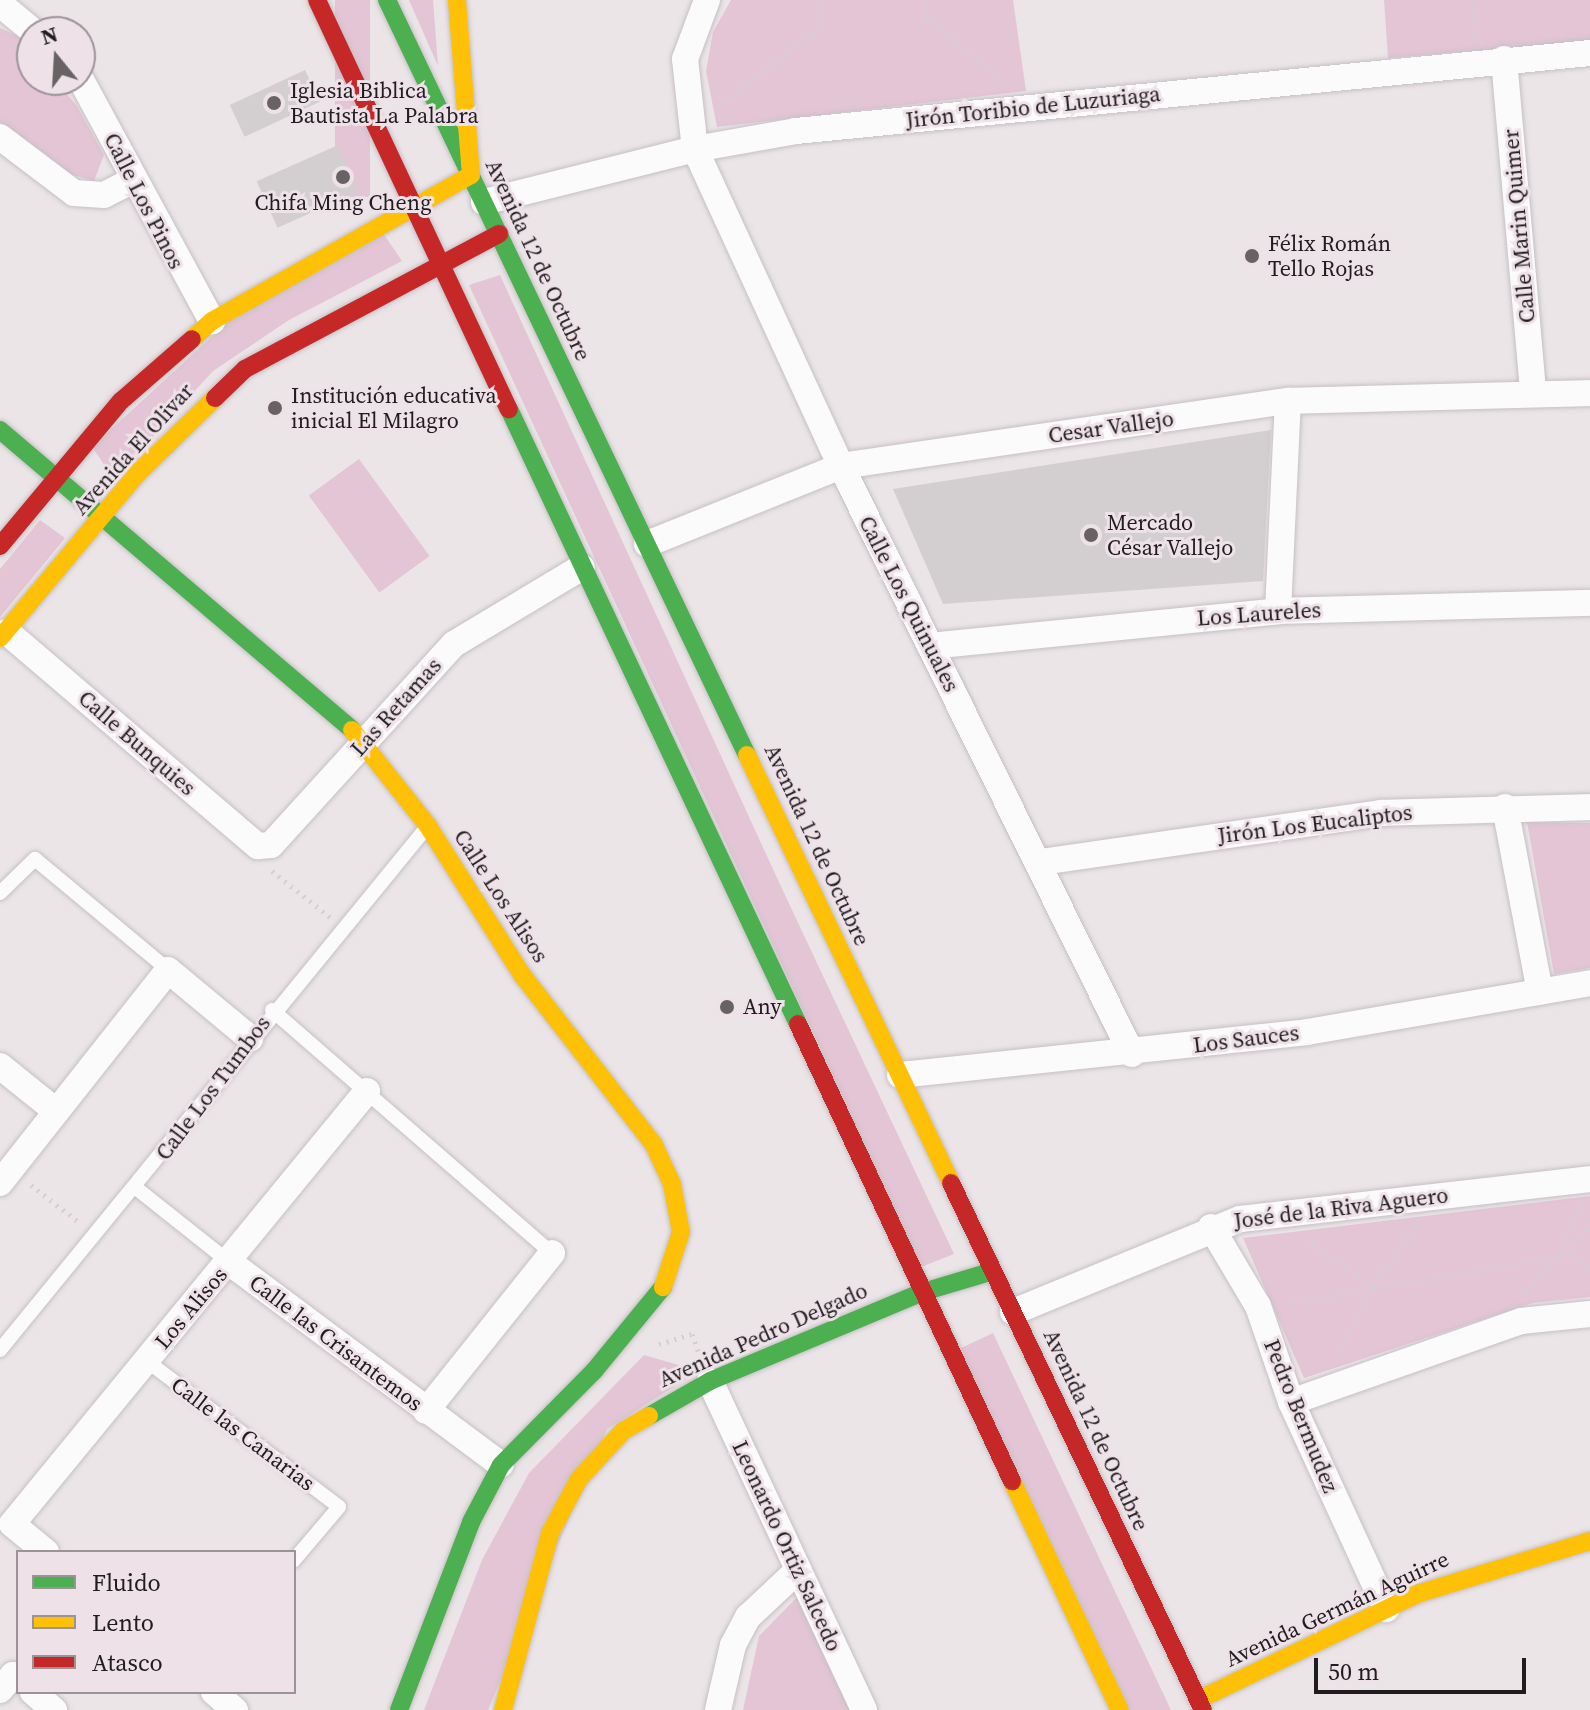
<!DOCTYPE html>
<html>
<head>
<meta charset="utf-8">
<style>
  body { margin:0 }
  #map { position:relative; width:1590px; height:1710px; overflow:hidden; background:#ebe5e8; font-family:"Source Serif 4",serif }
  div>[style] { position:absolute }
  .green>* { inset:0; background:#e3c5d5; transform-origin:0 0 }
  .building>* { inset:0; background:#d3cfd1; transform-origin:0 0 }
  .path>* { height:5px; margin-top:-2.5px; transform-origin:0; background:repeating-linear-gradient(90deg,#d2d0d1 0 2px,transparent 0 8px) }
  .roads { filter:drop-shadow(0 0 2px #c6c0c4) drop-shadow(0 0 2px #c6c0c4) }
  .lane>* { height:14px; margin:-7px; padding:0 7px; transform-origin:7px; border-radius:7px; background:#fcfbfc }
  .street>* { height:26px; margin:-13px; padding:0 13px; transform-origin:13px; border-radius:13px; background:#fcfbfc }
  .fast>* { height:18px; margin:-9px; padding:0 9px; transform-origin:9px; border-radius:9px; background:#4caf50 }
  .slow>* { height:18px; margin:-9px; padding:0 9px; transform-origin:9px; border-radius:9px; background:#ffc107 }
  .jam>* { height:18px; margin:-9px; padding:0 9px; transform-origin:9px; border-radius:9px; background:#c62828 }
  .dots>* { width:22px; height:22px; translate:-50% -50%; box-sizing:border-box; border:4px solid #eee2e8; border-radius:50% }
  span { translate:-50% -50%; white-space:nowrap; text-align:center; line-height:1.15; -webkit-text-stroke:6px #eee2e8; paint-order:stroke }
  .poi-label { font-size:22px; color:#211c1f }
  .left { translate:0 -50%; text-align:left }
  .street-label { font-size:22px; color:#211c1f }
  .legend { position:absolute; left:16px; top:1550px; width:280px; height:144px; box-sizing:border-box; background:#eee2e8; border:2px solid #9c9398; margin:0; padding:10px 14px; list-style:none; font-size:24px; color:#211c1f }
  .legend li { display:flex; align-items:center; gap:16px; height:40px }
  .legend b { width:40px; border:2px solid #9c9398 }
  .north { position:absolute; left:16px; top:16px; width:80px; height:80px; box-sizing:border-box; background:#eee2e8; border:2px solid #9c9398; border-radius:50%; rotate:342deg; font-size:22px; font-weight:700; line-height:32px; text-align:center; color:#211c1f }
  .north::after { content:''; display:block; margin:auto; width:28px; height:36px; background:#686265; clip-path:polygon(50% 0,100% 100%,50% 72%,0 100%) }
  .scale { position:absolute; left:1314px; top:1658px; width:212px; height:36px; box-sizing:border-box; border:4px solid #211c1f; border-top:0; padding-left:10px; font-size:24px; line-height:28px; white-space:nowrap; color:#211c1f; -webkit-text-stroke:6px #eee2e8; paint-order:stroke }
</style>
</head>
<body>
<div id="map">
  <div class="green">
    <i style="left:335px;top:0;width:35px;height:197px"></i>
    <i style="clip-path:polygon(409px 0,433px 0,438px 66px)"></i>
    <i style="clip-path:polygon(731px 0,1013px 0,1026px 91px,717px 127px,706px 71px,713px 32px)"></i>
    <i style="clip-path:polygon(1384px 0,1590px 0,1590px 41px,1388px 58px)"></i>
    <i style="clip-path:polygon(0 28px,20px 37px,32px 51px,32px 80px,55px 80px,77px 106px,104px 155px,94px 181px,66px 173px,0 122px)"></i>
    <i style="clip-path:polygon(383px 233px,402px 261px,289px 320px,213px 371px,114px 479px,92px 447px,231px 319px)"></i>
    <i style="clip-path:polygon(500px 275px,784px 893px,954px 1254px,921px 1267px,469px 285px)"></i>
    <i style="left:359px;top:459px;width:120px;height:62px;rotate:54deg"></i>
    <i style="clip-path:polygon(40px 520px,65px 538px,0 617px,0 569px)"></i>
    <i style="clip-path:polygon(1527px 822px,1590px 823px,1590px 968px,1554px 974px)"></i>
    <i style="clip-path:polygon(1590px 1196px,1590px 1297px,1533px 1303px,1304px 1378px,1243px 1238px)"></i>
    <i style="clip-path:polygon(993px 1333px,1171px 1710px,1124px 1710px,959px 1349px)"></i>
    <i style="clip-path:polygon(644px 1355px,699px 1371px,607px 1429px,488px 1710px,424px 1710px,482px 1560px,529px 1473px)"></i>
    <i style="clip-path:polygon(800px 1594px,850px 1710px,743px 1710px,759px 1636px)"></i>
  </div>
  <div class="building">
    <i style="left:305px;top:70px;width:35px;height:83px;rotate:65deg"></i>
    <i style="left:338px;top:145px;width:51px;height:89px;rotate:66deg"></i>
    <i style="clip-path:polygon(1271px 430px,1263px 581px,943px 604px,893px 489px)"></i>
  </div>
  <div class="path">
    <i style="left:925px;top:0;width:17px;rotate:83deg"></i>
    <i style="left:927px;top:17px;width:102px;rotate:40.2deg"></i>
    <i style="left:1473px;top:0;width:41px;rotate:84.4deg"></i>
    <i style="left:717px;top:108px;width:132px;rotate:-38.5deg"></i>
    <i style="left:820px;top:26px;width:26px;rotate:-94deg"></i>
    <i style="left:272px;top:871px;width:74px;rotate:38.4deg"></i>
    <i style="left:31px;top:1185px;width:62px;rotate:37.8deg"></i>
    <i style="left:1590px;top:1229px;width:21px;rotate:143deg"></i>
    <i style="left:1573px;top:1242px;width:12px;rotate:90deg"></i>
    <i style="left:1573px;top:1254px;width:23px;rotate:43deg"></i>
    <i style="left:1306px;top:1239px;width:82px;rotate:35deg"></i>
    <i style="left:1373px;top:1286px;width:80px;rotate:117.5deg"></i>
    <i style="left:1373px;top:1285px;width:74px;rotate:-53.7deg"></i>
    <i style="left:1524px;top:1294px;width:56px;rotate:-48.6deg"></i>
    <i style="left:1561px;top:1252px;width:50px;rotate:-67.6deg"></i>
    <i style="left:1285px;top:1304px;width:292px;rotate:-9.8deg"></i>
    <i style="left:659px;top:1344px;width:34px;rotate:-17deg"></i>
    <i style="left:692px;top:1334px;width:20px;rotate:70deg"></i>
  </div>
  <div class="roads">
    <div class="lane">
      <i style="left:0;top:893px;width:49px;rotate:-44.2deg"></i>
      <i style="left:35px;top:859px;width:173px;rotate:39.8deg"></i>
      <i style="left:272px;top:1010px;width:371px;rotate:41deg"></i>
      <i style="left:136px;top:1188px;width:119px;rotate:38.5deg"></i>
      <i style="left:0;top:1350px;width:675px;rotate:-50.77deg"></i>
      <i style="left:147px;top:1361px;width:241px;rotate:37.2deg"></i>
      <i style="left:339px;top:1507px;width:70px;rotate:130.3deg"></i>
    </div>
    <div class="street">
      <i style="left:707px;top:0;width:63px;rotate:110.4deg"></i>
      <i style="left:685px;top:59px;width:91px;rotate:83.7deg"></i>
      <i style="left:695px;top:149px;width:349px;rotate:65.3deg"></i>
      <i style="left:841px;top:466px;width:656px;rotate:63.67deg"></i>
      <i style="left:0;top:4px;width:44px;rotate:39.5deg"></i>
      <i style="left:1504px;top:59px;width:335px;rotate:85deg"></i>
      <i style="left:80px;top:78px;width:277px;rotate:61.5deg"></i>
      <i style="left:0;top:137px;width:93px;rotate:37.1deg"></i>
      <i style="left:74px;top:193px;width:30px;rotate:4deg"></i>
      <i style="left:104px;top:195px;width:30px;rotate:-27deg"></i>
      <i style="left:484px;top:202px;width:218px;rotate:-14.1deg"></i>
      <i style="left:695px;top:149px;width:103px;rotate:-10.1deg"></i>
      <i style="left:796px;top:131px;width:798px;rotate:-5.61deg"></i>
      <i style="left:647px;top:544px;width:209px;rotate:-21.9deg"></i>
      <i style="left:841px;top:466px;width:452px;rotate:-8.3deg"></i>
      <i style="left:1288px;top:401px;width:302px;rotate:-1.5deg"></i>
      <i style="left:1278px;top:611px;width:210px;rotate:-87.3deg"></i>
      <i style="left:7px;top:632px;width:330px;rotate:40.5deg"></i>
      <i style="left:258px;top:846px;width:13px;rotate:-4deg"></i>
      <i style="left:271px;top:845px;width:272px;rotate:-47.7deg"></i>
      <i style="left:454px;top:644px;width:149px;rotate:-31deg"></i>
      <i style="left:930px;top:646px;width:350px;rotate:-5.7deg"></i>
      <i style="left:1278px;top:611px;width:312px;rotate:-1.5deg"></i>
      <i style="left:1505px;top:807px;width:188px;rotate:79.3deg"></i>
      <i style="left:1041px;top:862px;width:344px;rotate:-8.2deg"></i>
      <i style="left:1381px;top:813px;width:209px;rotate:-1.6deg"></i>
      <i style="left:0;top:1066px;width:72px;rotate:38.8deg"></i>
      <i style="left:900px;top:1075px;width:409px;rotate:-6deg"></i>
      <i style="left:1307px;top:1032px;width:287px;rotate:-9.8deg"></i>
      <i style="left:0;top:1183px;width:271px;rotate:-51.7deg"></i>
      <i style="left:168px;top:970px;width:107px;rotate:39.7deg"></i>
      <i style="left:1211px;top:1227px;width:92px;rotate:59.3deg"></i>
      <i style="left:1258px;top:1306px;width:102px;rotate:71deg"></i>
      <i style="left:1291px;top:1402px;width:228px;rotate:65.3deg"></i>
      <i style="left:229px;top:1262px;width:339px;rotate:36.7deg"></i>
      <i style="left:1013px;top:1312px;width:245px;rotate:-22.3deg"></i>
      <i style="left:1240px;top:1219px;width:352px;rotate:-6.5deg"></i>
      <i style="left:710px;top:1381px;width:363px;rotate:64.9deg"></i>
      <i style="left:1291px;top:1402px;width:244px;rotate:-19.4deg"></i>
      <i style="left:1521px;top:1321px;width:69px;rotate:-5.8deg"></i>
      <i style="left:426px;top:1411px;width:202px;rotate:-51.4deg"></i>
      <i style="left:46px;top:1552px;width:44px;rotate:-140.5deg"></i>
      <i style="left:12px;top:1524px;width:560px;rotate:-50.65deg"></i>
      <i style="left:0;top:1690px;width:20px;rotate:-49deg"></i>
      <i style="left:13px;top:1675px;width:6px;rotate:39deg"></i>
      <i style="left:33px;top:1692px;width:28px;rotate:41deg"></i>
      <i style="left:214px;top:1692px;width:28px;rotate:41deg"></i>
      <i style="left:718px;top:1710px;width:67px;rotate:-77deg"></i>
      <i style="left:733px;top:1645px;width:32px;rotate:-62deg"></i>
      <i style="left:748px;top:1617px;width:69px;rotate:-43.2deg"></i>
    </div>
    <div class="fast">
      <i style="left:387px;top:0;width:836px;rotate:64.51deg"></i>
      <i style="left:509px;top:409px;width:680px;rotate:64.83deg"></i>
      <i style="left:0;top:430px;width:462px;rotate:40.4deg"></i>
      <i style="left:649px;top:1416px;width:70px;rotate:-29.8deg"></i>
      <i style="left:710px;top:1381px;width:231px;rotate:-22.7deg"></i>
      <i style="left:923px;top:1292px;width:73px;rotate:-16.7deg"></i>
      <i style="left:399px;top:1710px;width:201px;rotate:-69deg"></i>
      <i style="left:471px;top:1522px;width:64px;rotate:-62.2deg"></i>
      <i style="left:501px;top:1465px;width:132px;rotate:-45.3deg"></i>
      <i style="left:594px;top:1371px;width:109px;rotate:-50.6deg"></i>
    </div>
    <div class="slow">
      <i style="left:192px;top:339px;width:27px;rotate:-42deg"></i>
      <i style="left:212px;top:321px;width:297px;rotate:-29.4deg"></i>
      <i style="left:471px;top:175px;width:176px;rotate:-94.6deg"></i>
      <i style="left:0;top:638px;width:214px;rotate:-50.1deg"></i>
      <i style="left:137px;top:474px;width:109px;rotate:-44.3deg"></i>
      <i style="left:352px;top:730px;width:122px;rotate:51.6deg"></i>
      <i style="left:428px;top:826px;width:178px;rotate:57.7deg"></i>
      <i style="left:523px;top:976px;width:214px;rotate:52.2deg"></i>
      <i style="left:654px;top:1145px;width:43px;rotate:65.2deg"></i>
      <i style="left:672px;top:1184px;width:49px;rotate:79.4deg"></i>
      <i style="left:681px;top:1232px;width:58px;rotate:108.1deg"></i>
      <i style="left:747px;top:755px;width:474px;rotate:64.5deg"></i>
      <i style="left:1012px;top:1481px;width:253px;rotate:64.8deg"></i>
      <i style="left:1198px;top:1700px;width:243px;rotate:-25.8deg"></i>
      <i style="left:1417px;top:1594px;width:181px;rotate:-17deg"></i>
      <i style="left:503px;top:1710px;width:183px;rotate:-75.1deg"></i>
      <i style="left:550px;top:1533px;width:61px;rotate:-61.8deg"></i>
      <i style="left:579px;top:1479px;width:65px;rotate:-47.5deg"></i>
      <i style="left:623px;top:1431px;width:30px;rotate:-30deg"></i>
    </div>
    <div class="jam">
      <i style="left:317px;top:0;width:452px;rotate:64.9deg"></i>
      <i style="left:215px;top:398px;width:42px;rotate:-44deg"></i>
      <i style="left:245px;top:369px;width:288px;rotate:-28deg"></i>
      <i style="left:0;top:546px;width:189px;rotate:-50.2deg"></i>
      <i style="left:121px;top:401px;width:94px;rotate:-41.1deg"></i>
      <i style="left:798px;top:1024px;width:505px;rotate:64.91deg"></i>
      <i style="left:951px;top:1183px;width:584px;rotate:64.44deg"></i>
    </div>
  </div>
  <div class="dots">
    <i style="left:274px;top:103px;background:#686265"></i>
    <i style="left:343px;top:177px;background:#686265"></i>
    <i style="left:1252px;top:256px;background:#686265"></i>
    <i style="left:275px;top:408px;background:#686265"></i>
    <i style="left:1091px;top:535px;background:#686265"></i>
    <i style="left:727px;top:1007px;background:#686265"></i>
  </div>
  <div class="poi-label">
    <span class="left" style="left:290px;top:103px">Iglesia Biblica<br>Bautista La Palabra</span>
    <span style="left:343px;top:203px">Chifa Ming Cheng</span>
    <span class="left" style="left:1268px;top:256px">Félix Román<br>Tello Rojas</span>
    <span class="left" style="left:291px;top:408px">Institución educativa<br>inicial El Milagro</span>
    <span class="left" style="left:1107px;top:535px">Mercado<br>César Vallejo</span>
    <span class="left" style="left:743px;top:1007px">Any</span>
  </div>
  <div class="street-label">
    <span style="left:1033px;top:107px;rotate:-6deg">Jirón Toribio de Luzuriaga</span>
    <span style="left:144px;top:201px;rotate:63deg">Calle Los Pinos</span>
    <span style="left:1519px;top:226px;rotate:-95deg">Calle Marin Quimer</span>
    <span style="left:538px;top:260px;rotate:65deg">Avenida 12 de Octubre</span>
    <span style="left:1111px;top:427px;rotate:-8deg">Cesar Vallejo</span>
    <span style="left:133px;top:449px;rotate:-48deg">Avenida El Olivar</span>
    <span style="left:909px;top:604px;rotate:63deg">Calle Los Quinuales</span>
    <span style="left:1259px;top:614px;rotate:-4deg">Los Laureles</span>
    <span style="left:396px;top:707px;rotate:-48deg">Las Retamas</span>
    <span style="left:137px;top:743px;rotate:41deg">Calle Bunquies</span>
    <span style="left:1315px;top:824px;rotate:-7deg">Jirón Los Eucaliptos</span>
    <span style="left:817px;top:845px;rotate:65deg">Avenida 12 de Octubre</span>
    <span style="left:501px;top:896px;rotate:57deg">Calle Los Alisos</span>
    <span style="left:1246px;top:1039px;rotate:-7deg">Los Sauces</span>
    <span style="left:213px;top:1088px;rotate:-53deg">Calle Los Tumbos</span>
    <span style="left:1341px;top:1208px;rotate:-7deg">José de la Riva Aguero</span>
    <span style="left:191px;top:1308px;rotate:-50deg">Los Alisos</span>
    <span style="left:763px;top:1335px;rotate:-24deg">Avenida Pedro Delgado</span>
    <span style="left:336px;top:1343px;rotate:37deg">Calle las Crisantemos</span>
    <span style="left:1301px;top:1416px;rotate:68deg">Pedro Bermudez</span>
    <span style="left:1096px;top:1430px;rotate:65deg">Avenida 12 de Octubre</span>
    <span style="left:243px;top:1434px;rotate:37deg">Calle las Canarias</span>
    <span style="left:787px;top:1546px;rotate:65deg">Leonardo Ortiz Salcedo</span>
    <span style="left:1337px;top:1609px;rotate:-25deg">Avenida Germán Aguirre</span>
  </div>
  <ul class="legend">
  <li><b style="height:10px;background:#4caf50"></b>Fluido</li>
  <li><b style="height:10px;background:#ffc107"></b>Lento</li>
  <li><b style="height:10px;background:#c62828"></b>Atasco</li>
  </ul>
  <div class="north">N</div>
  <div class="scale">50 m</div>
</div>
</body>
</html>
